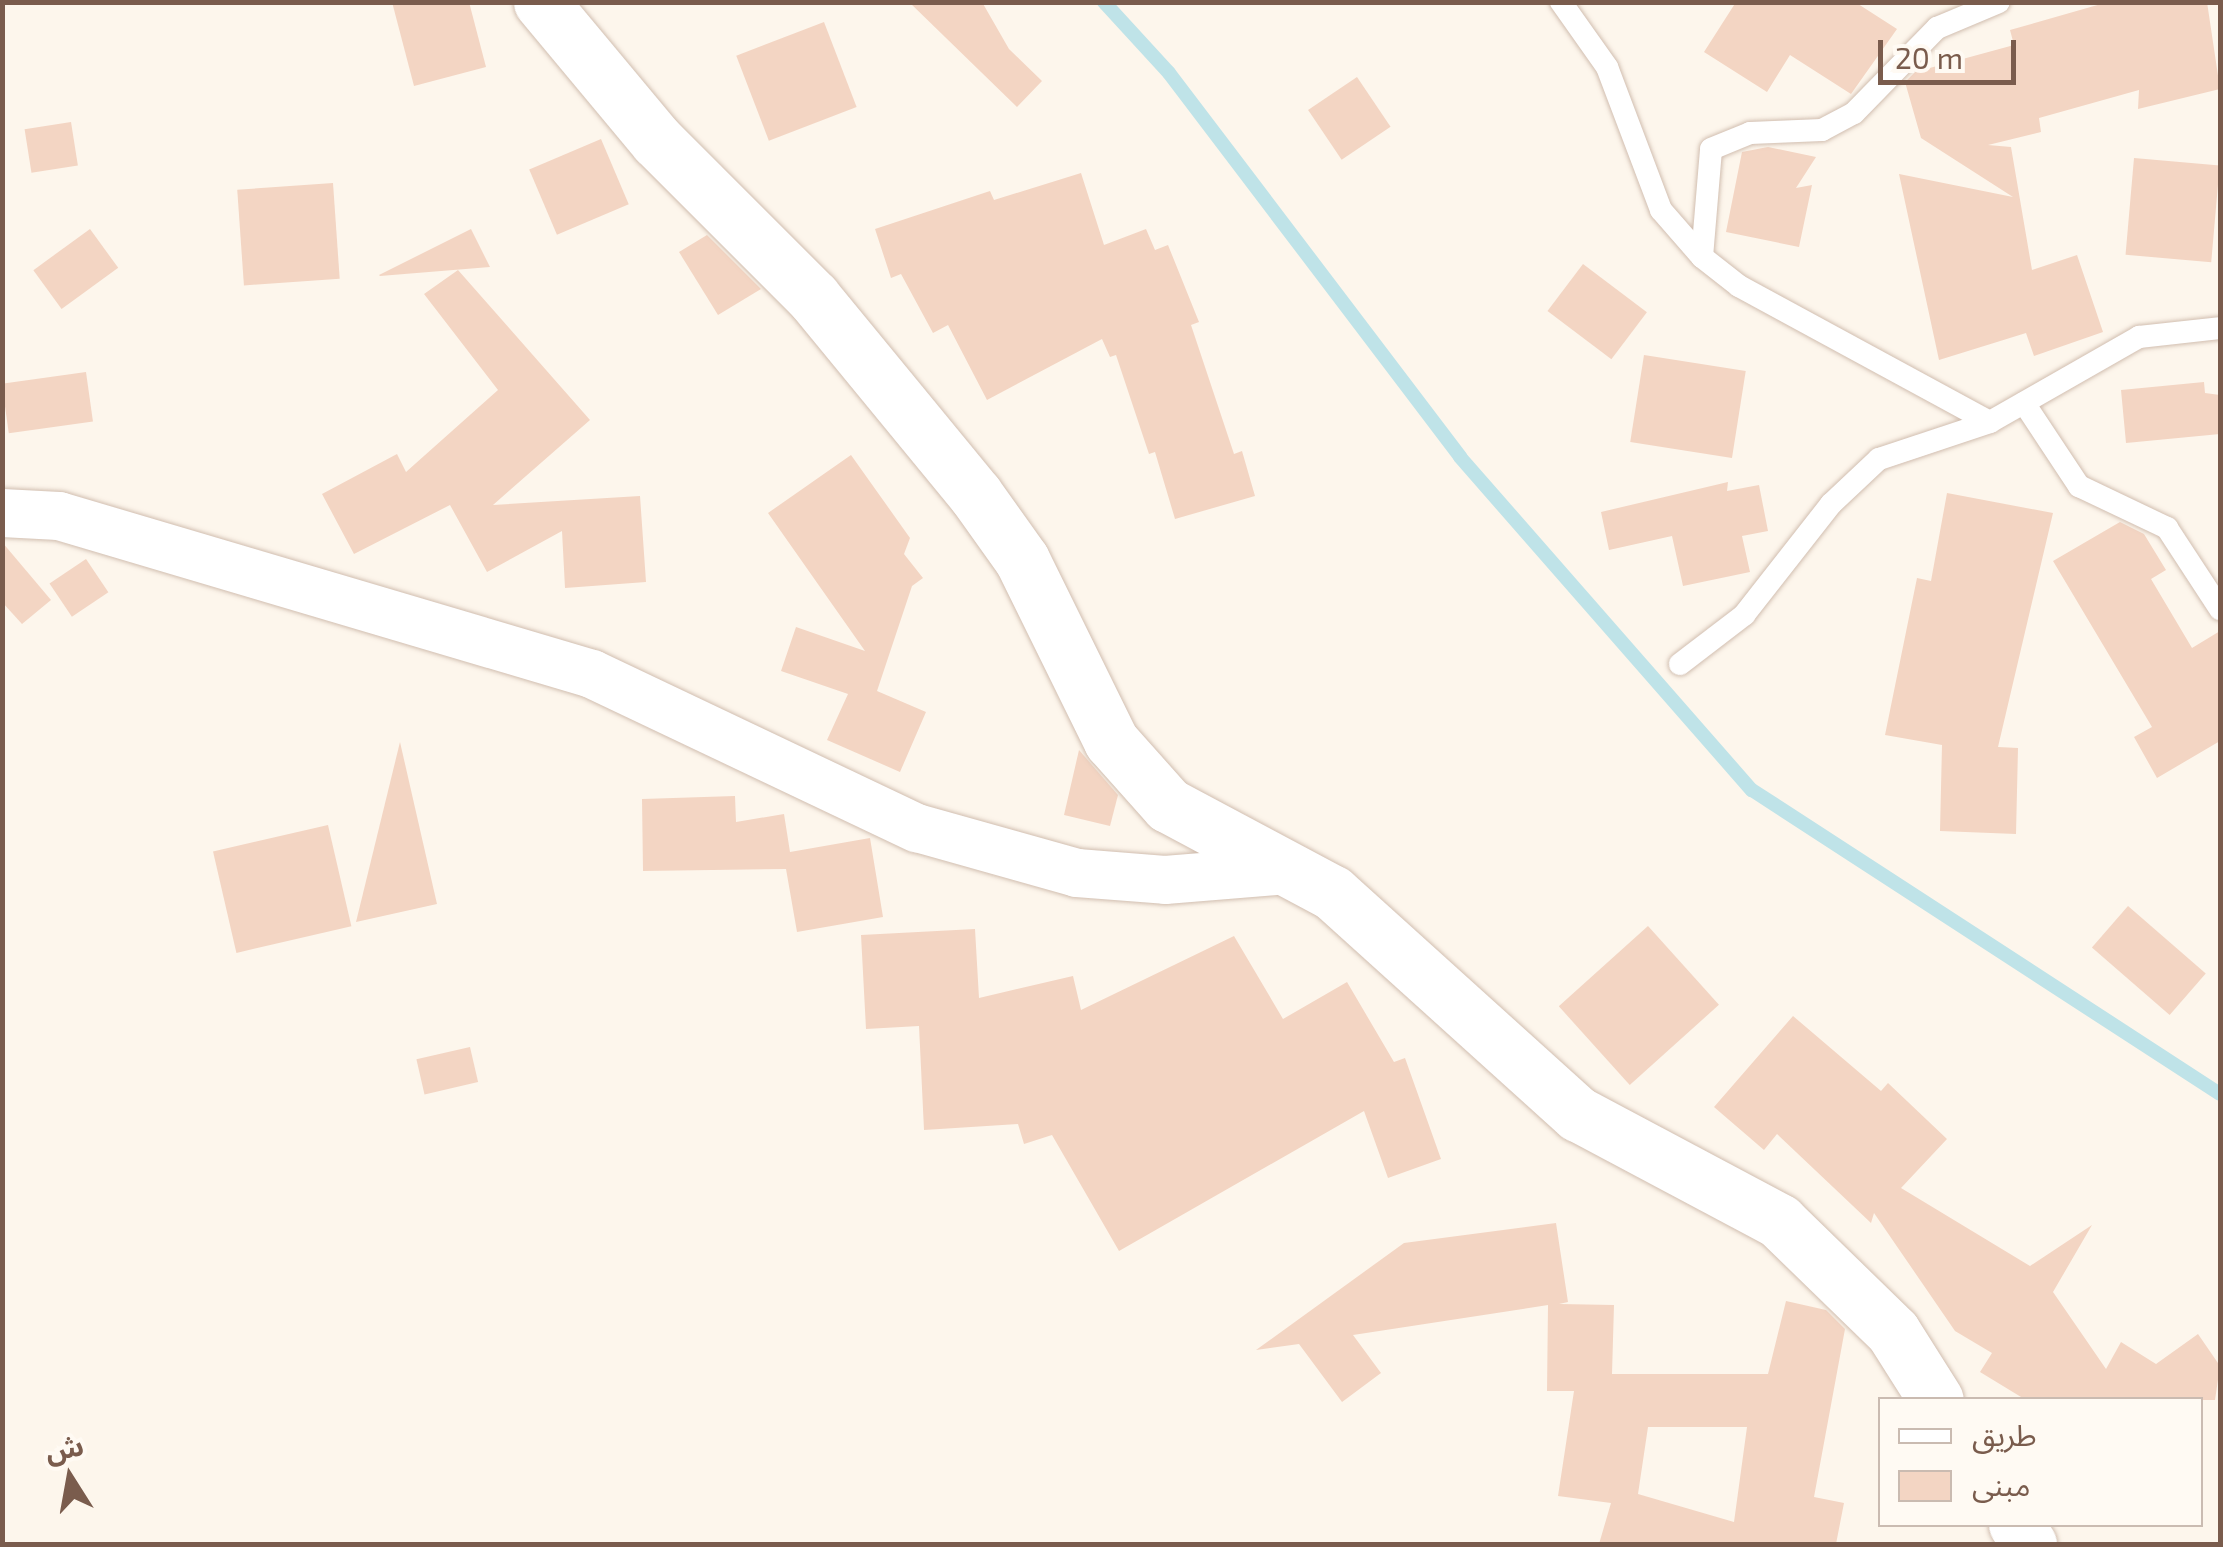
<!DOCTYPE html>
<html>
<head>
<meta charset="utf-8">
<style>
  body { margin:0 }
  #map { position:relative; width:2223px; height:1547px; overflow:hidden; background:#fdf6ec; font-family:"Exo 2","Noto Sans Arabic",sans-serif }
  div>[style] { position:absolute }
  .stream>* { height:14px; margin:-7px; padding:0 7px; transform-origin:7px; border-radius:7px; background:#bfe3e8 }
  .building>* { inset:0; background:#f3d5c3; transform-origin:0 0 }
  .roads { filter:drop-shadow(0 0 2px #d1beb0) drop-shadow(0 0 2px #d1beb0) }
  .service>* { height:22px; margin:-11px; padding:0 11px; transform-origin:11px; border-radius:11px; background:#fff }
  .minor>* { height:48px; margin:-24px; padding:0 24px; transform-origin:24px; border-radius:24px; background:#fff }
  .tertiary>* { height:55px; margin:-27.5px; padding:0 27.5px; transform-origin:27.5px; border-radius:27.5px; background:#fff }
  span { translate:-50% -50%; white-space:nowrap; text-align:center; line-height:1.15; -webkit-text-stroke:8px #fffaf3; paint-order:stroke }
  .frame { position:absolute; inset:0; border:5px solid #7a5c4d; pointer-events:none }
  .legend { position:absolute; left:1878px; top:1397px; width:325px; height:130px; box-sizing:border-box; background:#fffaf3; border:2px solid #cabbb1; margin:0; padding:12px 18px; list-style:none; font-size:30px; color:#7a5c4d }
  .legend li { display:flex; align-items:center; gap:20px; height:50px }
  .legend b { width:50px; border:2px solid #cabbb1 }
  .north { position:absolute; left:20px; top:1427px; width:100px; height:100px; -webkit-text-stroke:8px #fffaf3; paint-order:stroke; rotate:349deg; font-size:28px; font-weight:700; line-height:40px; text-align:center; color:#7a5c4d }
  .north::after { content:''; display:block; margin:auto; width:35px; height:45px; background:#7a5c4d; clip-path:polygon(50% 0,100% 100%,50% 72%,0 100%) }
  .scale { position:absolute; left:1878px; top:40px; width:138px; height:45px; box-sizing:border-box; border:5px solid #7a5c4d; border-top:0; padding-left:12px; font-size:30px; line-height:35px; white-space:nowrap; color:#7a5c4d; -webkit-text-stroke:8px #fffaf3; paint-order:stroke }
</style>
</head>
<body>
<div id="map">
  <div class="stream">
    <i style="left:1104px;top:2px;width:96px;rotate:47.5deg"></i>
    <i style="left:1169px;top:73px;width:482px;rotate:52.8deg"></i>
    <i style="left:1460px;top:457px;width:443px;rotate:48.8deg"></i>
    <i style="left:1752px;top:790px;width:558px;rotate:33.01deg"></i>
  </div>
  <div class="building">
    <i style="clip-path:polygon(392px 2px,469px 2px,486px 67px,414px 86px)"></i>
    <i style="clip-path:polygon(909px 2px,982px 2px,1009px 49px,1042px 81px,1017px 107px)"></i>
    <i style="clip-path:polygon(1736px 2px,1855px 2px,1897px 29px,1851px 94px,1790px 55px,1767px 92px,1704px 52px)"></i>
    <i style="clip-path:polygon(2108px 2px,2207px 2px,2220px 89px,2138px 109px,2139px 90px,2039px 118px,2041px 132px,1988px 145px,2011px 147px,2032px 270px,2077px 255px,2103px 332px,2034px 356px,2026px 333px,1939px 360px,1899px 174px,2013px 197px,1921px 138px,1905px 82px,1915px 72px,2014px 45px,2010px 30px)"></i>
    <i style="left:824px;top:22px;width:91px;height:94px;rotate:69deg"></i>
    <i style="left:1357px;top:77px;width:60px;height:59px;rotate:56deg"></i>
    <i style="left:71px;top:122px;width:44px;height:47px;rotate:81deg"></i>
    <i style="left:601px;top:139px;width:71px;height:78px;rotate:67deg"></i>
    <i style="clip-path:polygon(1768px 147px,1816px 157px,1796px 188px,1812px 185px,1799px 247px,1726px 232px,1742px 152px)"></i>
    <i style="left:2134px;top:158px;width:86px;height:97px;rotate:5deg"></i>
    <i style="clip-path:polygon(1081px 173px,1104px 245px,1146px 229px,1155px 250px,1168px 245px,1199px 322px,1191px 325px,1234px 454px,1242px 451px,1255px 496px,1175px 519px,1155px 452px,1149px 454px,1116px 355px,1110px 357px,1102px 339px,987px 400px,948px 325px,933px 333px,901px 274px,891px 278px,875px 229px,990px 191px,994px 200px)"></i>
    <i style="left:333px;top:183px;width:96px;height:96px;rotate:86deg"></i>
    <i style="left:90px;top:229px;width:48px;height:70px;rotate:54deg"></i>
    <i style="clip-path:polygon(471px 229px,490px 267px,380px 276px,379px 275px)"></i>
    <i style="clip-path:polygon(707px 235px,761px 289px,718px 315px,679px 252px)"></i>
    <i style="left:1583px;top:264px;width:80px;height:59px;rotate:37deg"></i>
    <i style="clip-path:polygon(458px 270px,590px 420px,493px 505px,640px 496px,646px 582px,565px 588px,562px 531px,487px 572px,450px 505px,354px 554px,322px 494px,397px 454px,406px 472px,498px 390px,424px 294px)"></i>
    <i style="left:1644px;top:355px;width:103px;height:88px;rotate:9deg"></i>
    <i style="left:86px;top:372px;width:50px;height:85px;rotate:82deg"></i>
    <i style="clip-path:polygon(2204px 382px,2205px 393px,2220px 395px,2220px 434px,2126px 443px,2121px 390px)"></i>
    <i style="clip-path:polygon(851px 455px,910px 538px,904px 554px,923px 578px,912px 586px,877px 691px,926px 712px,900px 772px,827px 740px,848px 694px,781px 671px,796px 627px,865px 651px,768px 513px)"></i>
    <i style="clip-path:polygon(1728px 482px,1727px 491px,1759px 485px,1768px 531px,1742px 536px,1750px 572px,1683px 586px,1672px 536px,1609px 550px,1601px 512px)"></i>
    <i style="clip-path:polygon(1947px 493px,2053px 513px,1998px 747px,2018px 748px,2016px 834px,1940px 831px,1942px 745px,1885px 735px,1917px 578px,1931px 581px)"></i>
    <i style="clip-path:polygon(2120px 522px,2144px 534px,2166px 570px,2151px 579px,2192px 648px,2220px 631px,2220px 741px,2157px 778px,2134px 737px,2152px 727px,2053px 561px)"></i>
    <i style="clip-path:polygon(2px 542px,51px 600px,22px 624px,2px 602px)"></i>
    <i style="left:86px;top:559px;width:40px;height:44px;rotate:56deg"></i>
    <i style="clip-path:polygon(400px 742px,437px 904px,356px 922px)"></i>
    <i style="clip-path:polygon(1079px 750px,1118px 795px,1110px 826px,1064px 815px)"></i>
    <i style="clip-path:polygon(735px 796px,736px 822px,784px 814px,790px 852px,870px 838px,883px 917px,797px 932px,786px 869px,643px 871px,642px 799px)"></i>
    <i style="left:328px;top:825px;width:104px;height:118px;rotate:77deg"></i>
    <i style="left:2128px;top:906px;width:103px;height:55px;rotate:41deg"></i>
    <i style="left:1648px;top:926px;width:106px;height:120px;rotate:48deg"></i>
    <i style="clip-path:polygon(975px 929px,979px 998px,1073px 976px,1081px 1010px,1234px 936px,1283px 1019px,1347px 982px,1394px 1062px,1405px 1058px,1441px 1159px,1388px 1178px,1364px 1111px,1119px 1251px,1052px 1135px,1024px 1144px,1018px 1124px,924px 1130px,919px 1026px,866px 1029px,861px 935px)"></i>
    <i style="clip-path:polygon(1793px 1016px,1881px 1091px,1888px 1083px,1947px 1139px,1901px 1188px,2030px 1266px,2092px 1225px,2053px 1292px,2106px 1369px,2121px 1342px,2156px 1364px,2198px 1334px,2220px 1366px,2215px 1400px,2026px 1400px,1980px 1372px,1992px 1353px,1955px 1331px,1874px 1213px,1871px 1223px,1777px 1134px,1764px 1150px,1714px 1107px)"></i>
    <i style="left:470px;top:1047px;width:36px;height:55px;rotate:77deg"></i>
    <i style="clip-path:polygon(evenodd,1556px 1223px,1568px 1302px,1559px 1304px,1614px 1305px,1612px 1374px,1768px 1374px,1786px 1301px,1826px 1310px,1845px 1329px,1814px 1497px,1844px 1503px,1836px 1544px,1599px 1544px,1611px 1503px,1558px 1496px,1574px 1391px,1547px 1391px,1548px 1305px,1353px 1335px,1381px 1373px,1342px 1402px,1299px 1344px,1256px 1350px,1404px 1243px,1556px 1223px,1648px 1427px,1747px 1427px,1734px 1522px,1638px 1494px,1648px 1427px)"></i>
  </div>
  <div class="roads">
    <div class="service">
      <i style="left:1561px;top:2px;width:80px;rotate:54.7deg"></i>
      <i style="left:1607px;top:67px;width:153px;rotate:69.3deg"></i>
      <i style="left:1661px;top:210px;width:62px;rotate:48.9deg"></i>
      <i style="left:1702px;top:257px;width:47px;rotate:38.1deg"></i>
      <i style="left:1739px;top:286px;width:285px;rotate:28.5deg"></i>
      <i style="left:1702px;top:257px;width:108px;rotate:-85.2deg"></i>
      <i style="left:1711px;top:149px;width:42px;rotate:-22.3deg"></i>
      <i style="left:1750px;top:133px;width:72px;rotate:-2.4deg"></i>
      <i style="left:1822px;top:130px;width:36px;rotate:-28deg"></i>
      <i style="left:1854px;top:113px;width:119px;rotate:-45.7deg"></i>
      <i style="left:1937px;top:28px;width:67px;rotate:-22.8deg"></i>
      <i style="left:2024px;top:403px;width:100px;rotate:56.5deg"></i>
      <i style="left:2079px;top:486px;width:98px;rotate:25.5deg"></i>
      <i style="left:2167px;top:528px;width:97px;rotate:56.8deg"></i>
      <i style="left:1680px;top:664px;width:81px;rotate:-37.4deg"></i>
      <i style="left:1744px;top:615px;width:141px;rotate:-51.9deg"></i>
      <i style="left:1831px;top:504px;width:66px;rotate:-43.2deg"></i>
      <i style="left:1879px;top:459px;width:117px;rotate:-18.4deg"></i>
      <i style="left:1990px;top:422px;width:172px;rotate:-29.7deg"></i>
      <i style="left:2139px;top:337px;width:81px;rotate:-6.3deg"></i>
    </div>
    <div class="minor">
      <i style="left:2px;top:513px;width:57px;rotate:3deg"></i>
      <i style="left:59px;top:516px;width:556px;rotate:16.51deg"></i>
      <i style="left:592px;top:674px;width:360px;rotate:25.4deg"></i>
      <i style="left:917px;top:828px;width:166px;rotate:15.7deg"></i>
      <i style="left:1077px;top:873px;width:88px;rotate:4.5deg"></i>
      <i style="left:1165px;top:880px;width:123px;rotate:-4.6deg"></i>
    </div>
    <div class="tertiary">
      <i style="left:541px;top:2px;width:181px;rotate:50.2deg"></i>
      <i style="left:657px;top:141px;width:221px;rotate:45deg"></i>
      <i style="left:813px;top:297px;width:255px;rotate:50.6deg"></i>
      <i style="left:975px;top:494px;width:81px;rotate:54.5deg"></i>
      <i style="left:1022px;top:560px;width:202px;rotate:63.8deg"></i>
      <i style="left:1111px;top:741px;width:86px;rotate:48.3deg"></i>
      <i style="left:1168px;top:805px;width:187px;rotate:28.1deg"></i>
      <i style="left:1333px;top:893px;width:330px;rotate:42.1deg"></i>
      <i style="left:1578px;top:1114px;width:228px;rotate:28deg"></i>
      <i style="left:1779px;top:1221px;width:159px;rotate:44.2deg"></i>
      <i style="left:1893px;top:1332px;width:80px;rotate:57.7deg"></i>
      <i style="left:2016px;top:1524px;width:24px;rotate:57deg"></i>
    </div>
  </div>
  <div class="frame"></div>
  <ul class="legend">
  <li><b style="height:12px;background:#fff"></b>طريق</li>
  <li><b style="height:28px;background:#f3d5c3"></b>مبنى</li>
  </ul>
  <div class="north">ش</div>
  <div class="scale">20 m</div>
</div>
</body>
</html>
